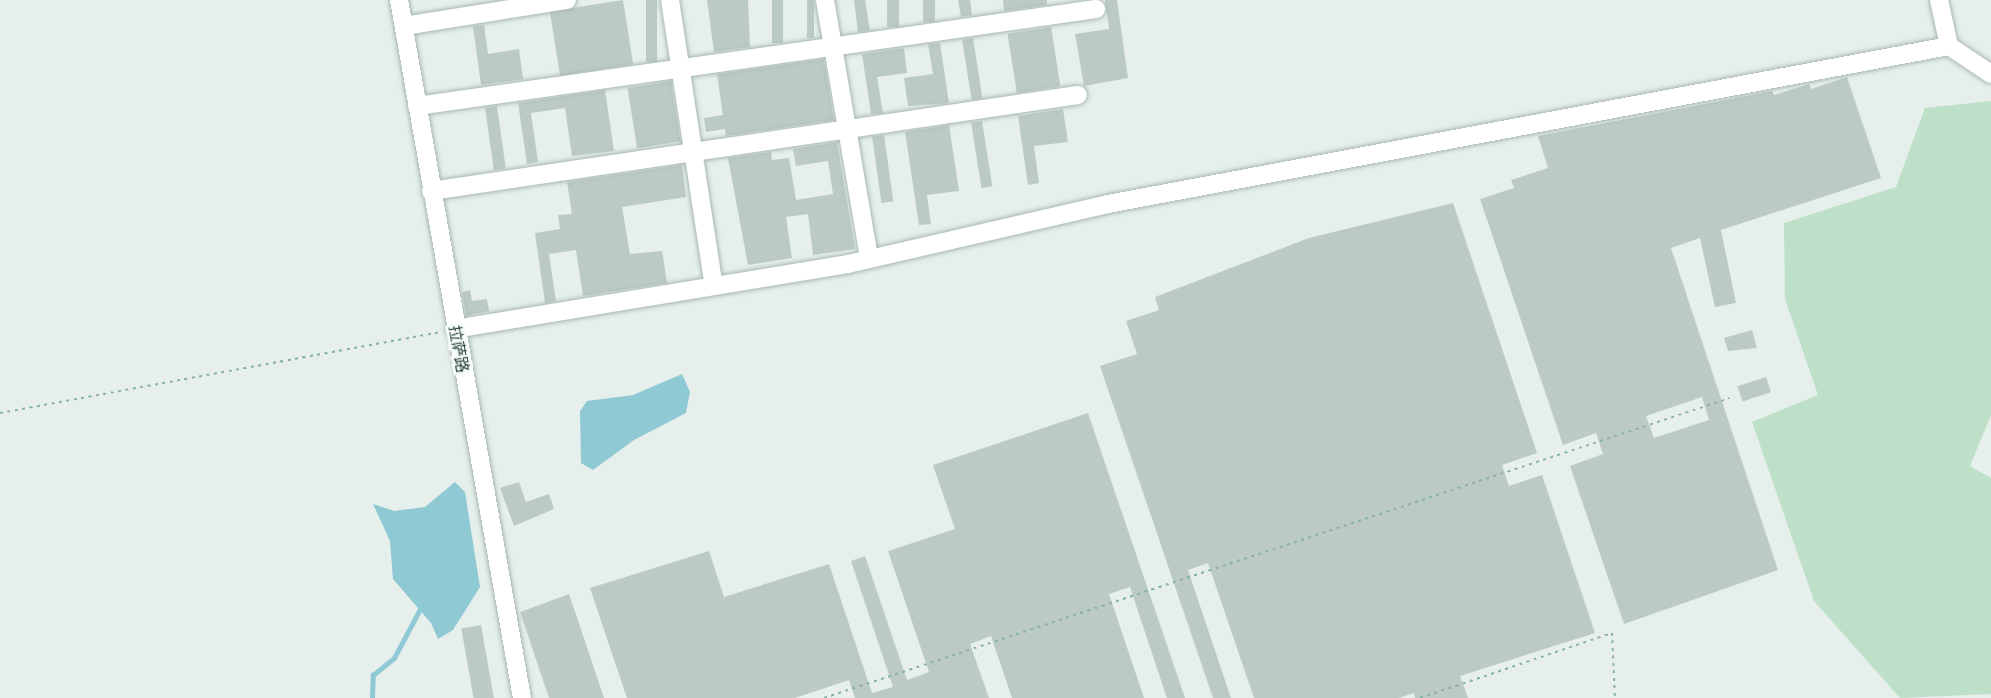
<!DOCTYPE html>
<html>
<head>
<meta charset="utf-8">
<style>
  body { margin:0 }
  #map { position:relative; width:1991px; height:698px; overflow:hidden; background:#e6efeb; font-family:"PT Sans Narrow","Noto Sans SC",sans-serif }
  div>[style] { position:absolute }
  .green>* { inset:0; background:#bfe0c8 }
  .water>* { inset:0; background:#8ec9d4 }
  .stream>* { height:4.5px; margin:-2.25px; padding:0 2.25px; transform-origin:2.25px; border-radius:2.25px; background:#8ec9d4 }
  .building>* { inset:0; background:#bbcac4; transform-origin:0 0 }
  .path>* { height:2px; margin-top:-1px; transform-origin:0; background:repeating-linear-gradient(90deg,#86b3a5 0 3px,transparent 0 7.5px) }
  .roads { filter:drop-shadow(0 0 2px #a8b8b2) drop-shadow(0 0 2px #a8b8b2) }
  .minor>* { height:18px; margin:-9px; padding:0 9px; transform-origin:9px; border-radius:9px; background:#fff }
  span { translate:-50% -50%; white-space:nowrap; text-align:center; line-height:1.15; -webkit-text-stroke:6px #f7fbf9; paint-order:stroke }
  .street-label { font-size:16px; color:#24423a }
</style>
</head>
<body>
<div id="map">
  <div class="green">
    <i style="clip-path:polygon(1991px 101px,1991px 415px,1970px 466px,1991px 478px,1991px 694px,1900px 698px,1814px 601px,1752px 422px,1818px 395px,1785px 299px,1784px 223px,1896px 187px,1925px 108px)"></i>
  </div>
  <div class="water">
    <i style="clip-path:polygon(682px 374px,690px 392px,686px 413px,634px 440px,593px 470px,581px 463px,580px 411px,587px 401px,633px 395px)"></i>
    <i style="clip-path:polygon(455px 482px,465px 492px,480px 587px,453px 630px,438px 639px,431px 623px,393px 579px,390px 541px,373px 504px,394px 511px,425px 507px)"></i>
  </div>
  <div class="stream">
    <i style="left:372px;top:698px;width:23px;rotate:-88deg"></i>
    <i style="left:373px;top:675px;width:27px;rotate:-39deg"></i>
    <i style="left:394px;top:658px;width:55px;rotate:-62deg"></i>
  </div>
  <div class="building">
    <i style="left:623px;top:0;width:65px;height:74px;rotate:81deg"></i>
    <i style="left:646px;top:0;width:11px;height:62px"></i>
    <i style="clip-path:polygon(707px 0,748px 0,750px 47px,714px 52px)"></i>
    <i style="left:772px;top:0;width:11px;height:43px"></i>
    <i style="left:807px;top:0;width:7px;height:38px"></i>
    <i style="clip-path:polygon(854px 0,865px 0,870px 30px,858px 32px)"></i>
    <i style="left:887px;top:0;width:12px;height:27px"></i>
    <i style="left:923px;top:0;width:12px;height:22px"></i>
    <i style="clip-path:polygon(958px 0,970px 0,972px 15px,961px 17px)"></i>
    <i style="clip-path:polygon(1003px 0,1047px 0,1047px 5px,1004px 11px)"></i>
    <i style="clip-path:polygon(1105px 0,1117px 0,1128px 78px,1084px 86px,1075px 34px,1109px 29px)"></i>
    <i style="clip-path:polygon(484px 25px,488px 54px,519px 49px,523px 79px,481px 85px,473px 26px)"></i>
    <i style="left:1051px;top:27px;width:60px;height:44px;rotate:81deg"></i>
    <i style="left:973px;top:38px;width:61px;height:11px;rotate:81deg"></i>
    <i style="clip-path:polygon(940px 43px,949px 103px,908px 106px,904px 78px,933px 74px,928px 44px)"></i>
    <i style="clip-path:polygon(904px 48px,907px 73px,877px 77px,883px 113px,871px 114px,862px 54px)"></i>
    <i style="clip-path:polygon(824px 59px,834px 120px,726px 136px,725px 129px,706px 132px,704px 118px,723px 115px,717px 74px)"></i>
    <i style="clip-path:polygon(evenodd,1847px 77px,1881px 178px,1721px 230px,1736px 303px,1715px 307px,1700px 238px,1671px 248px,1778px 570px,1624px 624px,1570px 466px,1603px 454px,1596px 433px,1563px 445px,1480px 199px,1514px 188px,1511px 180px,1548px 168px,1538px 136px,1772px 91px,1774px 95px,1809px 84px,1811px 89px,1847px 77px,1702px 397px,1709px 420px,1654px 438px,1646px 416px,1702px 397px)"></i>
    <i style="left:671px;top:81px;width:61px;height:44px;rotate:81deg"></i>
    <i style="clip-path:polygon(605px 90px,614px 151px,572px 156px,565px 108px,531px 113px,538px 162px,527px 164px,518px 103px)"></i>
    <i style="left:497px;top:106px;width:63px;height:12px;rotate:82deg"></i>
    <i style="clip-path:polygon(1063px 109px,1068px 142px,1034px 146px,1039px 183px,1028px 185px,1018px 116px)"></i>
    <i style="left:982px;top:121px;width:66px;height:11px;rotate:81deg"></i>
    <i style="clip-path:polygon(949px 125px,959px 191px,927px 195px,931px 224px,919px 225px,905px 132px)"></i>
    <i style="left:884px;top:135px;width:67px;height:12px;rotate:82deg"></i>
    <i style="clip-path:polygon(837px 142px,855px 249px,813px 255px,808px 214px,786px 217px,792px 258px,748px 265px,728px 158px,771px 152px,772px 160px,789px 158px,796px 200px,833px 194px,828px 161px,796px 166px,793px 149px)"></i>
    <i style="clip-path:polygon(682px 165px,686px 197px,622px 207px,630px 254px,662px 251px,667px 283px,583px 296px,576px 250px,549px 254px,556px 301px,545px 303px,535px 233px,560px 229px,558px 215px,572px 214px,567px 182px)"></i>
    <i style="clip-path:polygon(1453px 203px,1537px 453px,1502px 465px,1509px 486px,1542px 475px,1595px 633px,1460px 676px,1468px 698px,1415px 698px,1414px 693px,1399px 698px,1254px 698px,1208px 563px,1188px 570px,1231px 698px,1213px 698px,1100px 366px,1137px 354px,1126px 321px,1159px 310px,1155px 297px,1309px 238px)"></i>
    <i style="clip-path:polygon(470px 290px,472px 301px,487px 299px,489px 311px,466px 316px,462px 292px)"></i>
    <i style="clip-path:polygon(1752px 330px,1757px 348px,1728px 351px,1724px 338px)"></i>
    <i style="left:1766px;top:377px;width:16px;height:30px;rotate:72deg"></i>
    <i style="clip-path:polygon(1088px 413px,1185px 698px,1167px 698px,1130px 587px,1109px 594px,1144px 698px,1012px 698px,991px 636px,970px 644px,989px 698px,855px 698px,849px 680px,795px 698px,627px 698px,590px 588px,709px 551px,724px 597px,829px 564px,872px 693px,893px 687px,851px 561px,865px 556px,907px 680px,929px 672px,888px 551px,955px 529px,933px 465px)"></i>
    <i style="clip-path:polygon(519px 482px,526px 502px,549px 494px,554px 509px,514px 526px,500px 488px)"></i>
    <i style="clip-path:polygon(569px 594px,604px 698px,549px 698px,520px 612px)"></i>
    <i style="left:481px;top:625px;width:74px;height:20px;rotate:80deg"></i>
  </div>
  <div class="path">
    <i style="left:0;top:413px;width:447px;rotate:-10.4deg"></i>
    <i style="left:824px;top:698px;width:954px;rotate:-18.32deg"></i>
    <i style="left:1420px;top:698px;width:203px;rotate:-18.7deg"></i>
    <i style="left:1612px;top:633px;width:65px;rotate:87.4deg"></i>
  </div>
  <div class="roads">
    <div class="minor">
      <i style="left:399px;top:0;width:709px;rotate:80.01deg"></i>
      <i style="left:670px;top:0;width:289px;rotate:81.3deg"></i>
      <i style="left:825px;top:0;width:262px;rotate:80.3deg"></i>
      <i style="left:1939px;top:0;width:47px;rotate:77.7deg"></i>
      <i style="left:1949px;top:46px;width:50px;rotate:33.7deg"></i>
      <i style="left:404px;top:26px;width:165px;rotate:-9.1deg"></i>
      <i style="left:417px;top:106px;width:686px;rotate:-8.13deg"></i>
      <i style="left:431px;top:191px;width:654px;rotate:-8.44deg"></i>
      <i style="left:455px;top:329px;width:398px;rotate:-9.4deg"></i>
      <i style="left:848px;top:264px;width:267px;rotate:-13deg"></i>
      <i style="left:1108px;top:204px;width:856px;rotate:-10.64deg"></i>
    </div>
  </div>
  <div class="street-label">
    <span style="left:459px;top:349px;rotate:80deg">拉萨路</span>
  </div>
</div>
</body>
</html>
